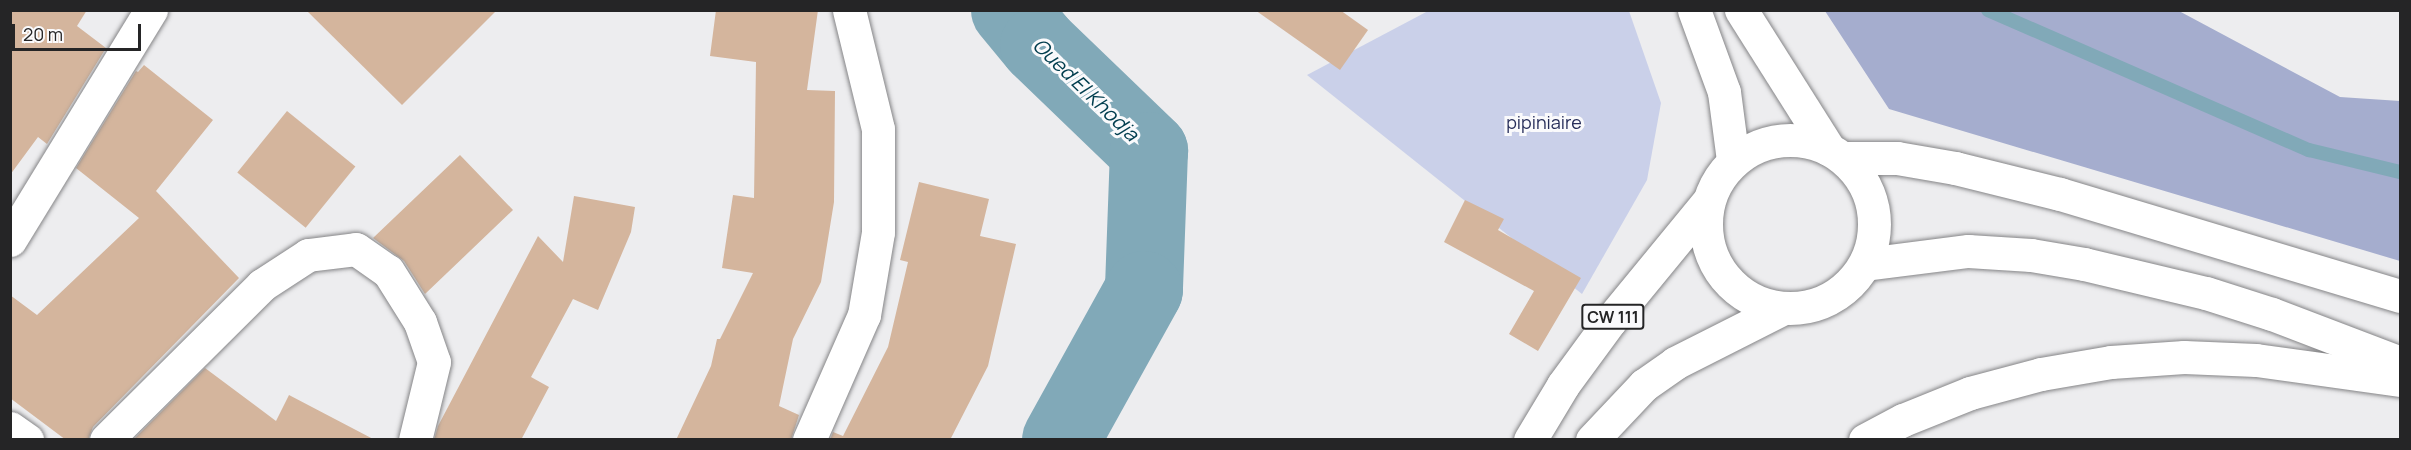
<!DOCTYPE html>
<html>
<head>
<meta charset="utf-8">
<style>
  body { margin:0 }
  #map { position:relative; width:2411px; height:450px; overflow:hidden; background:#ededef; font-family:Manrope,sans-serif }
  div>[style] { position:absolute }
  .green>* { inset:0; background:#cad0e9 }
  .forest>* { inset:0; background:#a5adce }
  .stream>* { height:14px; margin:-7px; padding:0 7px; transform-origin:7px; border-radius:7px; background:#81a9b8 }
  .river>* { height:78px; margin:-39px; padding:0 39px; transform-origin:39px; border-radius:39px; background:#81a9b8 }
  .building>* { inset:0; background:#d4b59d; transform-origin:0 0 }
  .roads { filter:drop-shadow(0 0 2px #858587) drop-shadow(0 0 2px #858587) }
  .minor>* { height:33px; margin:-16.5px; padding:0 16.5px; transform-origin:16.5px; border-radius:16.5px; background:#fff }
  .highway>* { height:33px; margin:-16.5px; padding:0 16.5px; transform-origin:16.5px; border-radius:16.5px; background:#fff }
  .highway>.ring { margin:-16.5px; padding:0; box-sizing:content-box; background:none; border:33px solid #fff; border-radius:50% }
  span { translate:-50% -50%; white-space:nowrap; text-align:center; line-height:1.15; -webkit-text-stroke:6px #fafafc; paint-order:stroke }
  .shield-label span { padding:2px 4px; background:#fafafc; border:2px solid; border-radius:4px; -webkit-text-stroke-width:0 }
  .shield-label { font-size:16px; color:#252526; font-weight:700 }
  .park-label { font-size:18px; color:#262d59 }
  .water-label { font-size:20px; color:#003d4e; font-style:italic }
  .frame { position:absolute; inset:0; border:12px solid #252526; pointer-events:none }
  .scale { position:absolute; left:12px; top:24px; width:129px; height:27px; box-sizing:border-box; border:3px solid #252526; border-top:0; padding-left:8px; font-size:18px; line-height:21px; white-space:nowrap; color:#252526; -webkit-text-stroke:4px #fafafc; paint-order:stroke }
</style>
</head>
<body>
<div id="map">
  <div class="green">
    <i style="clip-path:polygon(1428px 11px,1629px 11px,1661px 103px,1647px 180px,1582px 294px,1307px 75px)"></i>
  </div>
  <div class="forest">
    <i style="clip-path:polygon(1825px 11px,2179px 11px,2340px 97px,2400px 101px,2400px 261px,1889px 109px)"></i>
  </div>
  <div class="stream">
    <i style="left:1988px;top:10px;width:350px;rotate:23.6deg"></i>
    <i style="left:2309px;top:150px;width:94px;rotate:13.6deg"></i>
  </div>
  <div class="river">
    <i style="left:1010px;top:10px;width:45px;rotate:50.4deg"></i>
    <i style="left:1039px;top:45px;width:153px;rotate:43.9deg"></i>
    <i style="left:1149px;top:151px;width:139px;rotate:92.1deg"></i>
    <i style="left:1144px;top:290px;width:171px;rotate:119deg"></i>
  </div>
  <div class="building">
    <i style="clip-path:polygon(10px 10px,87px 10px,77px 26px,106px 48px,47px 144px,38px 137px,10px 175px)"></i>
    <i style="clip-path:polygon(306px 10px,497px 10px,402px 105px)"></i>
    <i style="clip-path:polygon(716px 10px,818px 10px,807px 90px,835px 91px,834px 202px,821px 282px,793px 339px,779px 406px,799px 415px,791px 440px,676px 440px,711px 366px,717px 339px,720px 339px,753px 273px,722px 268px,733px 195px,754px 198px,756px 62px,710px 56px)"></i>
    <i style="clip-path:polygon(1255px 10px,1340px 10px,1368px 30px,1340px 70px)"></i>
    <i style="clip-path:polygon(144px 65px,213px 120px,156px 191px,239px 278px,93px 427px,88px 440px,66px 440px,10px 398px,10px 295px,37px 315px,139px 218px,76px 168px,136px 71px,138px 72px)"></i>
    <i style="left:287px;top:111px;width:88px;height:79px;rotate:39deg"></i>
    <i style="clip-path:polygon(460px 155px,513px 210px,425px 294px,404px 261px,373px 238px)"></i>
    <i style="clip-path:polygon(919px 182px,989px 199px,980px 236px,1016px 244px,988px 366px,950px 440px,830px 440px,833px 432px,843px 436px,888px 347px,908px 262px,900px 260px)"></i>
    <i style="clip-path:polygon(574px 196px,635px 207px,631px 232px,598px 310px,573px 299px,531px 377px,549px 387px,521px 440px,434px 440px,438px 426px,538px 236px,563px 262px)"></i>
    <i style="clip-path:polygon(1465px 200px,1504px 219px,1498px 230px,1581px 278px,1538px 351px,1509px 334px,1534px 291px,1444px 242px)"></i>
    <i style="clip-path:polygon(205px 368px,276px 421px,289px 395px,375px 440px,133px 440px)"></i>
  </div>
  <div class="roads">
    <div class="minor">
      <i style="left:10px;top:240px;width:270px;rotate:-58.5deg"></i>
      <i style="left:10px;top:428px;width:21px;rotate:35deg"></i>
      <i style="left:106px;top:440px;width:220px;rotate:-44.8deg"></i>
      <i style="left:262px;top:285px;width:55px;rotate:-33.1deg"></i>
      <i style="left:308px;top:255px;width:48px;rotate:-7.1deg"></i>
      <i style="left:356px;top:249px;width:39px;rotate:35deg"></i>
      <i style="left:388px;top:271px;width:60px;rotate:57.9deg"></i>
      <i style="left:420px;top:322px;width:42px;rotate:70.7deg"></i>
      <i style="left:434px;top:362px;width:80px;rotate:103.7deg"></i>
      <i style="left:809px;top:440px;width:137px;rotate:-66.3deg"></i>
      <i style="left:864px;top:315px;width:84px;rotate:-80.4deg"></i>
      <i style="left:878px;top:232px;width:103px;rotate:-90deg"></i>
      <i style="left:878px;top:129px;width:122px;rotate:-103.7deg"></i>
    </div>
    <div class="highway">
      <i style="left:1694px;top:10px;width:87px;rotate:69.9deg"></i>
      <i style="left:1724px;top:92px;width:69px;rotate:82.5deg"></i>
      <i style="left:1741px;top:10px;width:165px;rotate:57.7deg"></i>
      <i class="ring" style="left:1706px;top:140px;width:135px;height:135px"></i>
      <i style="left:1843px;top:158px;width:54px"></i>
      <i style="left:1897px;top:158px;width:59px;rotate:9.8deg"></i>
      <i style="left:1955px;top:168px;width:108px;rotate:13.9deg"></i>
      <i style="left:2060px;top:194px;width:355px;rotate:16.7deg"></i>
      <i style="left:1865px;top:264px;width:104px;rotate:-7.2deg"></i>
      <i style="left:1968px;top:251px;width:63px;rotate:3.6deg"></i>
      <i style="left:2031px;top:255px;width:54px;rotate:9.6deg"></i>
      <i style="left:2084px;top:264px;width:125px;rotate:13.4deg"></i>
      <i style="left:2206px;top:293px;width:69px;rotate:17.7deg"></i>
      <i style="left:2272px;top:314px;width:137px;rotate:20.9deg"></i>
      <i style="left:1530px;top:440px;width:64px;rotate:-59deg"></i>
      <i style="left:1563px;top:385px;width:79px;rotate:-53.7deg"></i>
      <i style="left:1610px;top:321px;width:153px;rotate:-50.6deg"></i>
      <i style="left:1592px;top:440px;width:76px;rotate:-46.6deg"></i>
      <i style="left:1644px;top:385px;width:38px;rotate:-35deg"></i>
      <i style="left:1675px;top:363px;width:120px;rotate:-26.8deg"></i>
      <i style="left:1865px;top:440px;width:43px;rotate:-27.8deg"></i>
      <i style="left:1903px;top:420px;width:72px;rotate:-21.9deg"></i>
      <i style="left:1970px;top:393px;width:73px;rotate:-15deg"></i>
      <i style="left:2041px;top:374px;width:71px;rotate:-9.7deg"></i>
      <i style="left:2111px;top:362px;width:73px;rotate:-3.9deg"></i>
      <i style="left:2184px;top:357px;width:72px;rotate:2.4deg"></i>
      <i style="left:2256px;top:360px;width:145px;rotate:7.9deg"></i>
    </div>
  </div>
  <div class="shield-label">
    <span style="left:1613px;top:317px">CW 111</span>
  </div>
  <div class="park-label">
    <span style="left:1544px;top:122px">pipiniaire</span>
  </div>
  <div class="water-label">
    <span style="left:1086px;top:89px;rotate:44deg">Oued El Khodja</span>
  </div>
  <div class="frame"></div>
  <div class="scale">20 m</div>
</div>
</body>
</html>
